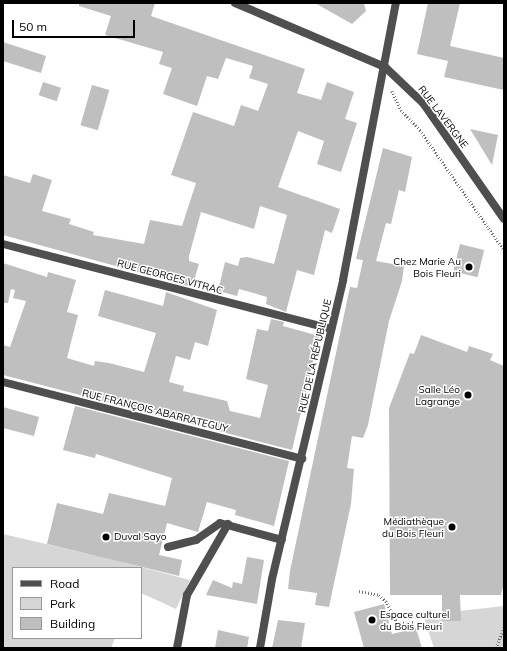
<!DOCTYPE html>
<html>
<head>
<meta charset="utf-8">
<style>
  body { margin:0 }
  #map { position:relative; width:507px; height:651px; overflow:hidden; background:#fff; font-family:Mulish,sans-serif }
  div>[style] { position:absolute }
  .green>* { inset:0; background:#d6d6d6 }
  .building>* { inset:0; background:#bfbfbf; transform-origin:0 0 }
  .path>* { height:2.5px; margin-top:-1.25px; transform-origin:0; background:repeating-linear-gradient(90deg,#717171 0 1px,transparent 0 3px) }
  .lane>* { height:8px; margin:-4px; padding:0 4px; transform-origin:4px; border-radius:4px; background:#4f4f4f }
  .street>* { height:8px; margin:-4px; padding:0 4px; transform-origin:4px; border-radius:4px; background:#4f4f4f }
  .dots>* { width:11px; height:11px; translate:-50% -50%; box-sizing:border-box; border:2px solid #fff; border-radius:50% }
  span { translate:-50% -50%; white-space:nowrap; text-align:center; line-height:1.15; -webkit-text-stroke:3px #fff; paint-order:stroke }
  .street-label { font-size:10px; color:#000 }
  .poi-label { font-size:10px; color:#000 }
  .right { translate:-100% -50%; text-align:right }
  .left { translate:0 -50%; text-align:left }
  .frame { position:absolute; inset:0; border:4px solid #000; pointer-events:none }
  .legend { position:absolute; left:12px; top:567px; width:130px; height:72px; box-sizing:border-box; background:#fff; border:1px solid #999; margin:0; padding:5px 7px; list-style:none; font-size:12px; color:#000 }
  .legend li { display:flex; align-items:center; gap:8px; height:20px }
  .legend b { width:20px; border:1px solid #999 }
  .scale { position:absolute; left:12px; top:20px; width:123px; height:18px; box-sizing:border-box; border:2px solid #000; border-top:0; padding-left:5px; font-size:12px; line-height:14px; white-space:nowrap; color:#000; -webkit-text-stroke:3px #fff; paint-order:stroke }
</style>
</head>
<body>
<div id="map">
  <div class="green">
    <i style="clip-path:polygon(3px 534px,114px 560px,190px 580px,176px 609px,141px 593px,141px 568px,13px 568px,13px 638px,115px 638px,111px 648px,3px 648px)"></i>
    <i style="clip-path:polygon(504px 606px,504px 648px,434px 648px,423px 615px)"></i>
  </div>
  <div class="building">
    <i style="clip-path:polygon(79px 3px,155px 3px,151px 16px,305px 69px,297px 93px,321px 100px,327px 82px,354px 92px,345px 119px,357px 123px,341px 172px,317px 164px,324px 141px,298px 131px,278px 187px,340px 209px,332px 233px,325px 230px,314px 275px,297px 270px,286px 312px,266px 304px,267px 297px,239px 289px,237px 296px,218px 291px,225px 262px,238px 266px,240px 258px,247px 257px,274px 264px,287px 215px,260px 206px,254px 229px,201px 212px,189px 256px,189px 261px,199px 264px,192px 287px,3px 235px,3px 175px,30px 183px,33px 174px,52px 180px,42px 211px,71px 219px,69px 224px,94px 232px,93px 235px,144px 244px,150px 220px,182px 226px,196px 183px,171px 175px,193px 112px,234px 126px,241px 105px,258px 111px,268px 84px,249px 78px,253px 66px,226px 58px,218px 79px,207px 76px,197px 106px,163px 94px,172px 68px,159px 64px,163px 52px,105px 35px,111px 16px,79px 6px)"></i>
    <i style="clip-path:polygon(315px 3px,364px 3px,366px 11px,352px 24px)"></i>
    <i style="clip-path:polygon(428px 3px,460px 3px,450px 46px,504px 58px,504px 90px,444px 77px,448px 61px,417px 54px)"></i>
    <i style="clip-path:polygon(3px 42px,46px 56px,41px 73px,3px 61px)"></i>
    <i style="left:43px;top:82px;width:19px;height:14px;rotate:18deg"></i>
    <i style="left:92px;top:85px;width:18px;height:42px;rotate:16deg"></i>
    <i style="clip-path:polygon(470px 129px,498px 135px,492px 165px)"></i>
    <i style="clip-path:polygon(383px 148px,412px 157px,405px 192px,399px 190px,391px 224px,386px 223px,376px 261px,404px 266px,402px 281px,389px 321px,368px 425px,363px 438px,352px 436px,347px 468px,354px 469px,351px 504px,329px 607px,315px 605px,317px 593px,288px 589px,290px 571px,348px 296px,350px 287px,357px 288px,363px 260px,356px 259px)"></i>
    <i style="left:460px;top:244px;width:25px;height:28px;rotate:14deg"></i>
    <i style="clip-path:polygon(3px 263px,47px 277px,48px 272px,76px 280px,67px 312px,78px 315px,67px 358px,94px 366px,95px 361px,109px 363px,144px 372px,156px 333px,98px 316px,105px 290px,163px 306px,166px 292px,217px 310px,208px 346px,195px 342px,190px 360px,176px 356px,169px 382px,184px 386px,183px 391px,227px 401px,230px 411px,260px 418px,268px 385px,246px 379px,257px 329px,268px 331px,271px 319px,284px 322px,283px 326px,319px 336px,292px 450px,3px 375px,3px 345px,10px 347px,26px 301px,13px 298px,15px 290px,11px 289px,8px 303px,3px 303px)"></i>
    <i style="clip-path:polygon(421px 335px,467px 352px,469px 346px,493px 354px,490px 360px,504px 366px,504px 583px,501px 595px,460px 595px,461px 621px,442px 621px,442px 595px,390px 595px,389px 408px,410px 353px,414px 354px)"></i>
    <i style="clip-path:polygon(75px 406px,289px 461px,274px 526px,235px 515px,236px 510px,207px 502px,198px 532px,167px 523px,159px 555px,182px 560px,179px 576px,47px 544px,57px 503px,103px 514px,109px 493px,165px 506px,172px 478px,96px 454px,95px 458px,63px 450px)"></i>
    <i style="clip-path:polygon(3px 407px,39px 417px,34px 436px,3px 428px)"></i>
    <i style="clip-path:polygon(247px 557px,264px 560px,257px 604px,206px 595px,213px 580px,232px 588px,233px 582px,242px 584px)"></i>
    <i style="clip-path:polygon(384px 604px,392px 634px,416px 628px,422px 648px,364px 648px,354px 612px)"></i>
    <i style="clip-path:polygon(278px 620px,305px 623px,301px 648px,272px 648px)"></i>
    <i style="clip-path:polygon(218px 630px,249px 637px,247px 648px,215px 648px)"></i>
  </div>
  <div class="path">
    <i style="left:392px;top:91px;width:21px;rotate:65deg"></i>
    <i style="left:401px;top:110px;width:28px;rotate:46deg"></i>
    <i style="left:420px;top:130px;width:146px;rotate:55deg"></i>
    <i style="left:359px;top:591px;width:20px;rotate:11deg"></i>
    <i style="left:379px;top:595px;width:9px;rotate:41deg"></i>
    <i style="left:386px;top:601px;width:25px;rotate:63deg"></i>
    <i style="left:397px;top:623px;width:18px;rotate:-3deg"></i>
    <i style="left:496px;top:648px;width:22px;rotate:-69deg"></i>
  </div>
  <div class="lane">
    <i style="left:168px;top:547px;width:29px;rotate:-14deg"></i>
    <i style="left:196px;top:540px;width:29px;rotate:-35deg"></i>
    <i style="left:220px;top:523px;width:64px;rotate:15.3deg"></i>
    <i style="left:177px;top:648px;width:54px;rotate:-79.3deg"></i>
    <i style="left:187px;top:595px;width:82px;rotate:-60deg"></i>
  </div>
  <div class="street">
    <i style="left:235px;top:3px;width:163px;rotate:23.1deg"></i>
    <i style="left:385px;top:67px;width:52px;rotate:43.5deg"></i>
    <i style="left:423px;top:103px;width:141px;rotate:55.1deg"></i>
    <i style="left:3px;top:244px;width:339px;rotate:14.5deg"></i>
    <i style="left:3px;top:382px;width:309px;rotate:14.4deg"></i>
    <i style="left:260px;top:648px;width:70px;rotate:-80.1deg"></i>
    <i style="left:272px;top:579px;width:307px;rotate:-76.6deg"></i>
    <i style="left:343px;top:280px;width:282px;rotate:-79.2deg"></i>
  </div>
  <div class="dots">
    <i style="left:469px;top:267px;background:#000"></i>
    <i style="left:468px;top:395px;background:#000"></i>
    <i style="left:452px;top:527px;background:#000"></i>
    <i style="left:106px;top:537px;background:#000"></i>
    <i style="left:372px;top:620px;background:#000"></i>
  </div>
  <div class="street-label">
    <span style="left:443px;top:117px;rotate:53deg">RUE LAVERGNE</span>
    <span style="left:170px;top:277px;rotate:15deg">RUE GEORGES VITRAC</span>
    <span style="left:315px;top:356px;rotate:-77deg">RUE DE LA RÉPUBLIQUE</span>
    <span style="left:155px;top:411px;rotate:14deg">RUE FRANÇOIS ABARRATEGUY</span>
  </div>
  <div class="poi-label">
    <span class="right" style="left:461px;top:267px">Chez Marie Au<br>Bois Fleuri</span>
    <span class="right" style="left:460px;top:395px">Salle Léo<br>Lagrange</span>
    <span class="right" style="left:444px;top:527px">Médiathèque<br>du Bois Fleuri</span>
    <span class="left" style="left:114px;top:537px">Duval Sayo</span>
    <span class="left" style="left:380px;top:620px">Espace culturel<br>du Bois Fleuri</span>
  </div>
  <div class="frame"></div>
  <ul class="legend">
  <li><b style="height:5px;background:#4f4f4f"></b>Road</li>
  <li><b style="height:11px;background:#d6d6d6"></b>Park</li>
  <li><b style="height:11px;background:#bfbfbf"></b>Building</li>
  </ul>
  <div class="scale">50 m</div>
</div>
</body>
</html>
